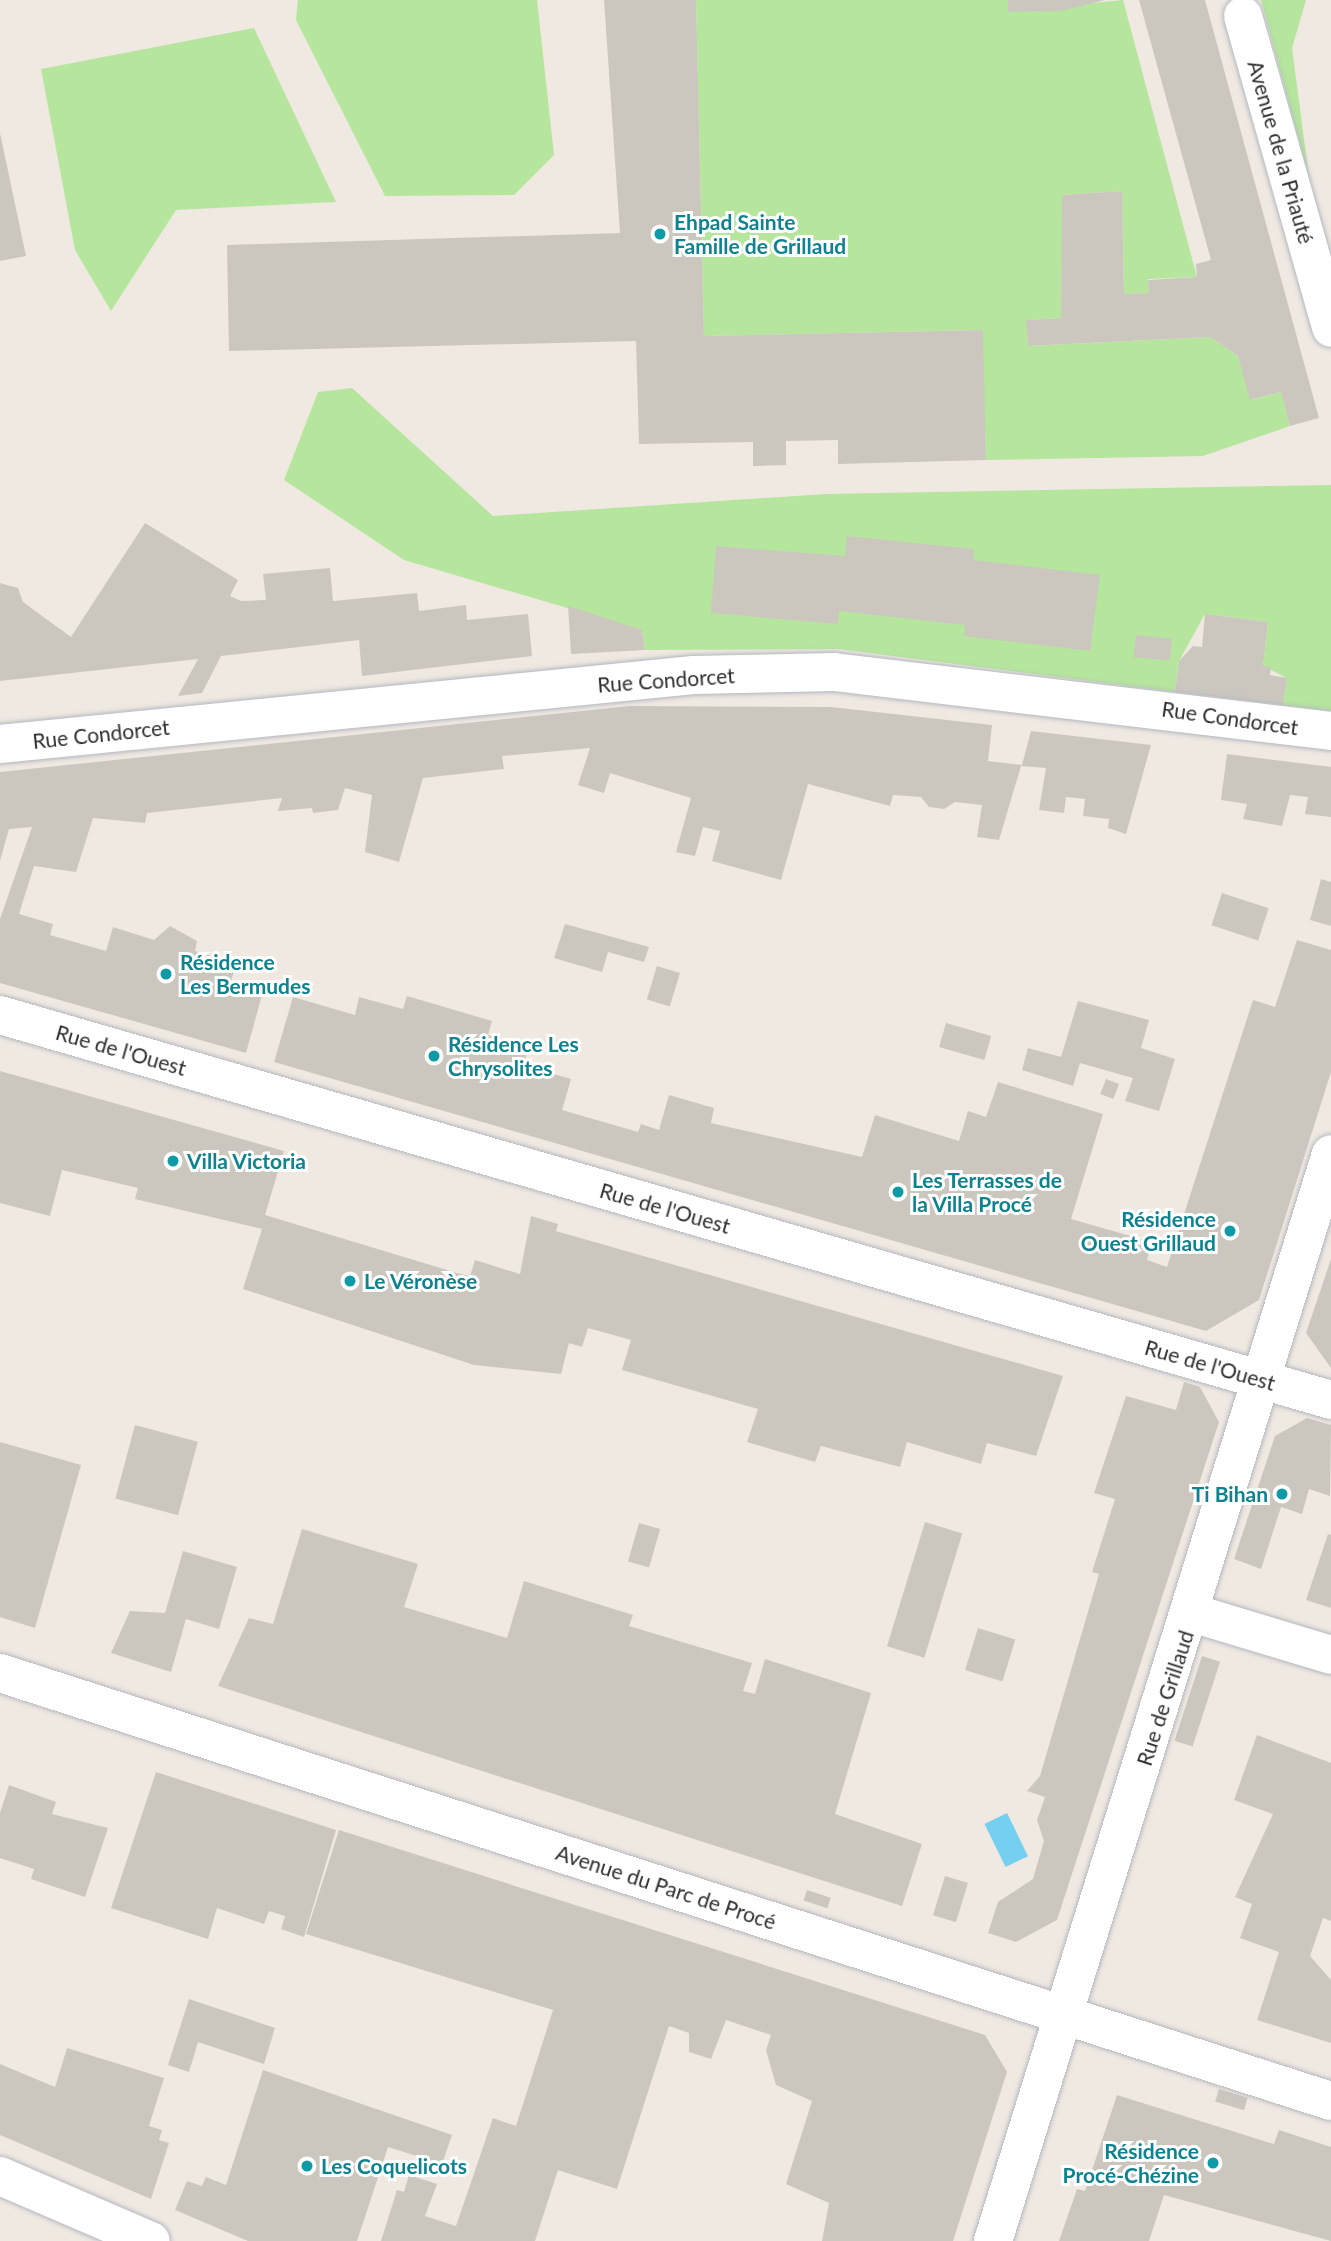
<!DOCTYPE html>
<html>
<head>
<meta charset="utf-8">
<style>
  body { margin:0 }
  #map { position:relative; width:1331px; height:2241px; overflow:hidden; background:#efe9e1; font-family:Lato,sans-serif }
  div>[style] { position:absolute }
  .green>* { inset:0; background:#b6e59e }
  .water>* { inset:0; background:#75cff0; transform-origin:0 0 }
  .building>* { inset:0; background:#cbc7bf; transform-origin:0 0 }
  .roads { filter:drop-shadow(0 0 2px #b4b7c1) drop-shadow(0 0 2px #b4b7c1) }
  .minor>* { height:38px; margin:-19px; padding:0 19px; transform-origin:19px; border-radius:19px; background:#fff }
  .dots>* { width:19px; height:19px; translate:-50% -50%; box-sizing:border-box; border:4px solid #fff; border-radius:50% }
  span { translate:-50% -50%; white-space:nowrap; text-align:center; line-height:1.15; -webkit-text-stroke:6px #fff; paint-order:stroke }
  .street-label { font-size:21px; color:#2e2e2e }
  .culture-label { font-size:21px; color:#0d838f; font-weight:700 }
  .left { translate:0 -50%; text-align:left }
  .right { translate:-100% -50%; text-align:right }
</style>
</head>
<body>
<div id="map">
  <div class="green">
    <i style="clip-path:polygon(298px 0,537px 0,554px 155px,514px 195px,385px 196px,296px 20px)"></i>
    <i style="clip-path:polygon(696px 0,1008px 0,1008px 11px,1123px 0,1197px 277px,1148px 279px,1149px 293px,1124px 294px,1122px 191px,1063px 195px,1061px 318px,1027px 320px,1028px 346px,1210px 337px,1238px 356px,1251px 400px,1281px 392px,1290px 426px,1203px 456px,986px 460px,982px 330px,704px 336px)"></i>
    <i style="clip-path:polygon(1261px 0,1306px 0,1292px 48px,1309px 177px)"></i>
    <i style="clip-path:polygon(254px 28px,336px 202px,176px 210px,111px 311px,75px 250px,41px 69px)"></i>
    <i style="clip-path:polygon(352px 388px,493px 516px,825px 494px,1331px 485px,1331px 711px,1283px 705px,1287px 678px,1263px 666px,1268px 622px,1205px 614px,1179px 661px,1175px 692px,838px 649px,645px 650px,642px 630px,404px 560px,284px 480px,318px 392px)"></i>
  </div>
  <div class="water">
    <i style="left:1007px;top:1813px;width:48px;height:25px;rotate:64deg"></i>
  </div>
  <div class="building">
    <i style="clip-path:polygon(604px 0,696px 0,704px 336px,983px 330px,986px 460px,838px 464px,838px 440px,786px 441px,786px 465px,753px 466px,753px 442px,639px 444px,636px 341px,229px 351px,227px 245px,620px 233px)"></i>
    <i style="clip-path:polygon(1008px 0,1105px 0,1061px 11px,1008px 12px)"></i>
    <i style="clip-path:polygon(1139px 0,1205px 0,1319px 418px,1290px 426px,1281px 392px,1250px 400px,1238px 356px,1210px 337px,1028px 346px,1026px 320px,1061px 318px,1062px 195px,1122px 191px,1124px 294px,1149px 293px,1148px 280px,1197px 277px,1196px 264px,1211px 260px)"></i>
    <i style="clip-path:polygon(0 133px,26px 256px,0 261px)"></i>
    <i style="clip-path:polygon(145px 523px,238px 580px,230px 596px,241px 601px,266px 600px,263px 574px,330px 568px,333px 601px,417px 593px,419px 611px,466px 605px,467px 620px,528px 614px,532px 656px,362px 676px,359px 640px,221px 656px,202px 693px,178px 696px,198px 659px,0 681px,0 583px,18px 588px,23px 602px,71px 637px)"></i>
    <i style="clip-path:polygon(847px 536px,974px 549px,973px 560px,1100px 575px,1090px 651px,964px 636px,965px 625px,839px 611px,838px 624px,711px 613px,716px 546px,845px 556px)"></i>
    <i style="clip-path:polygon(568px 606px,642px 630px,645px 650px,571px 654px)"></i>
    <i style="clip-path:polygon(1205px 614px,1268px 622px,1263px 666px,1271px 667px,1270px 675px,1287px 678px,1283px 705px,1175px 692px,1179px 661px,1193px 646px,1202px 647px)"></i>
    <i style="left:1136px;top:635px;width:36px;height:22px;rotate:6deg"></i>
    <i style="clip-path:polygon(630px 706px,831px 707px,992px 725px,988px 761px,1022px 765px,1031px 731px,1151px 745px,1126px 834px,1108px 828px,1109px 819px,1083px 816px,1085px 799px,1066px 797px,1064px 813px,1039px 810px,1046px 768px,1021px 766px,999px 840px,977px 837px,982px 805px,955px 802px,944px 809px,929px 807px,921px 797px,893px 795px,890px 806px,808px 784px,781px 880px,712px 861px,720px 831px,703px 827px,695px 856px,676px 852px,691px 798px,610px 773px,604px 793px,578px 785px,590px 748px,502px 756px,504px 769px,423px 778px,399px 862px,365px 852px,372px 795px,345px 788px,338px 810px,313px 813px,312px 808px,278px 811px,282px 798px,147px 813px,145px 823px,93px 818px,76px 872px,34px 866px,19px 914px,53px 924px,50px 935px,106px 951px,113px 927px,154px 940px,170px 926px,197px 941px,195px 951px,236px 963px,230px 986px,262px 995px,246px 1053px,0 983px,0 919px,32px 827px,9px 829px,0 861px,0 772px)"></i>
    <i style="clip-path:polygon(1227px 754px,1331px 767px,1331px 817px,1305px 814px,1308px 797px,1290px 795px,1282px 826px,1243px 819px,1247px 804px,1221px 800px)"></i>
    <i style="clip-path:polygon(1321px 879px,1331px 882px,1331px 926px,1310px 920px)"></i>
    <i style="left:1222px;top:893px;width:49px;height:34px;rotate:18deg"></i>
    <i style="clip-path:polygon(565px 924px,649px 947px,644px 962px,608px 952px,602px 972px,554px 958px)"></i>
    <i style="clip-path:polygon(1297px 940px,1331px 950px,1331px 1072px,1259px 1300px,1206px 1331px,274px 1062px,293px 997px,355px 1015px,359px 997px,403px 1009px,407px 996px,492px 1021px,488px 1035px,529px 1047px,523px 1065px,571px 1079px,562px 1110px,638px 1132px,641px 1124px,659px 1130px,669px 1095px,714px 1108px,711px 1123px,862px 1157px,875px 1115px,959px 1141px,968px 1111px,986px 1117px,998px 1082px,1103px 1114px,1071px 1219px,1152px 1242px,1147px 1260px,1167px 1267px,1253px 1000px,1275px 1007px)"></i>
    <i style="left:657px;top:966px;width:24px;height:35px;rotate:17deg"></i>
    <i style="clip-path:polygon(1078px 1001px,1149px 1020px,1141px 1048px,1175px 1059px,1159px 1111px,1125px 1101px,1133px 1078px,1080px 1063px,1073px 1086px,1022px 1070px,1028px 1048px,1061px 1057px)"></i>
    <i style="left:946px;top:1023px;width:47px;height:25px;rotate:16deg"></i>
    <i style="clip-path:polygon(0 1071px,284px 1151px,265px 1215px,457px 1273px,470px 1276px,475px 1260px,520px 1274px,531px 1216px,558px 1224px,556px 1231px,1063px 1376px,1036px 1456px,987px 1443px,981px 1464px,907px 1442px,900px 1467px,821px 1446px,815px 1462px,747px 1442px,758px 1409px,622px 1370px,631px 1340px,588px 1328px,582px 1347px,569px 1343px,561px 1374px,474px 1365px,243px 1289px,262px 1229px,135px 1199px,138px 1188px,62px 1170px,50px 1216px,0 1203px)"></i>
    <i style="left:1106px;top:1079px;width:14px;height:16px;rotate:21deg"></i>
    <i style="clip-path:polygon(1331px 1259px,1331px 1368px,1306px 1333px)"></i>
    <i style="clip-path:polygon(1184px 1382px,1200px 1387px,1219px 1422px,1057px 1920px,1016px 1942px,988px 1933px,998px 1902px,1033px 1879px,1044px 1841px,1037px 1820px,1045px 1797px,1027px 1791px,1040px 1776px,1099px 1574px,1092px 1572px,1115px 1499px,1094px 1493px,1126px 1396px,1176px 1410px)"></i>
    <i style="clip-path:polygon(1307px 1418px,1331px 1425px,1330px 1496px,1309px 1489px,1302px 1514px,1281px 1507px,1261px 1569px,1234px 1559px,1275px 1436px)"></i>
    <i style="left:135px;top:1425px;width:65px;height:76px;rotate:15deg"></i>
    <i style="clip-path:polygon(0 1442px,81px 1465px,35px 1628px,0 1617px)"></i>
    <i style="left:925px;top:1522px;width:39px;height:130px;rotate:17deg"></i>
    <i style="left:639px;top:1523px;width:22px;height:40px;rotate:16deg"></i>
    <i style="clip-path:polygon(302px 1529px,418px 1564px,404px 1607px,507px 1638px,524px 1581px,633px 1615px,629px 1626px,752px 1663px,743px 1691px,755px 1694px,765px 1659px,871px 1693px,835px 1814px,922px 1844px,902px 1906px,218px 1686px,249px 1618px,273px 1624px)"></i>
    <i style="clip-path:polygon(1328px 1534px,1331px 1535px,1331px 1608px,1306px 1600px)"></i>
    <i style="clip-path:polygon(183px 1551px,237px 1567px,219px 1629px,186px 1619px,171px 1672px,111px 1653px,130px 1611px,165px 1613px)"></i>
    <i style="left:978px;top:1628px;width:39px;height:44px;rotate:17deg"></i>
    <i style="left:1202px;top:1656px;width:19px;height:89px;rotate:18deg"></i>
    <i style="clip-path:polygon(1257px 1735px,1331px 1763px,1331px 1921px,1323px 1918px,1310px 1956px,1331px 1980px,1331px 2043px,1257px 2020px,1279px 1952px,1240px 1938px,1252px 1904px,1235px 1897px,1273px 1814px,1234px 1800px)"></i>
    <i style="clip-path:polygon(156px 1772px,336px 1830px,304px 1937px,281px 1929px,285px 1916px,269px 1911px,264px 1924px,217px 1908px,208px 1939px,111px 1908px)"></i>
    <i style="clip-path:polygon(9px 1785px,56px 1802px,52px 1814px,108px 1828px,85px 1897px,31px 1879px,34px 1869px,0 1858px,0 1813px)"></i>
    <i style="clip-path:polygon(339px 1830px,985px 2035px,1007px 2072px,953px 2241px,822px 2241px,829px 2203px,786px 2184px,812px 2101px,776px 2085px,766px 2050px,771px 2035px,726px 2020px,711px 2059px,689px 2052px,689px 2033px,669px 2026px,617px 2189px,558px 2170px,535px 2241px,381px 2241px,397px 2190px,404px 2192px,409px 2175px,437px 2184px,425px 2216px,456px 2226px,493px 2118px,516px 2126px,553px 2010px,306px 1934px)"></i>
    <i style="left:945px;top:1876px;width:24px;height:41px;rotate:17deg"></i>
    <i style="left:807px;top:1890px;width:25px;height:11px;rotate:18deg"></i>
    <i style="clip-path:polygon(189px 1999px,275px 2028px,264px 2064px,198px 2042px,189px 2072px,168px 2065px)"></i>
    <i style="clip-path:polygon(67px 2048px,164px 2078px,149px 2126px,162px 2130px,159px 2140px,169px 2143px,151px 2199px,0 2135px,0 2064px,55px 2087px)"></i>
    <i style="clip-path:polygon(263px 2070px,452px 2135px,442px 2164px,388px 2147px,357px 2241px,248px 2241px,175px 2210px,187px 2181px,202px 2186px,206px 2177px,226px 2185px)"></i>
    <i style="left:1219px;top:2089px;width:30px;height:13px;rotate:17deg"></i>
    <i style="clip-path:polygon(1117px 2095px,1274px 2144px,1279px 2130px,1331px 2147px,1331px 2241px,1164px 2195px,1149px 2241px,1059px 2241px,1077px 2189px,1085px 2191px)"></i>
  </div>
  <div class="roads">
    <div class="minor">
      <i style="left:1243px;top:16px;width:324px;rotate:74.2deg"></i>
      <i style="left:0;top:744px;width:697px;rotate:-5.68deg"></i>
      <i style="left:694px;top:675px;width:140px;rotate:-1.2deg"></i>
      <i style="left:834px;top:672px;width:500px;rotate:6.77deg"></i>
      <i style="left:0;top:1015px;width:1386px;rotate:16.13deg"></i>
      <i style="left:1192px;top:1613px;width:145px;rotate:16.8deg"></i>
      <i style="left:0;top:1673px;width:1398px;rotate:17.83deg"></i>
      <i style="left:0;top:2176px;width:164px;rotate:23.3deg"></i>
      <i style="left:993px;top:2241px;width:1138px;rotate:-72.73deg"></i>
    </div>
  </div>
  <div class="dots">
    <i style="left:660px;top:234px;background:#0f9aa8"></i>
    <i style="left:166px;top:974px;background:#0f9aa8"></i>
    <i style="left:434px;top:1056px;background:#0f9aa8"></i>
    <i style="left:173px;top:1161px;background:#0f9aa8"></i>
    <i style="left:898px;top:1192px;background:#0f9aa8"></i>
    <i style="left:1230px;top:1231px;background:#0f9aa8"></i>
    <i style="left:350px;top:1281px;background:#0f9aa8"></i>
    <i style="left:1282px;top:1494px;background:#0f9aa8"></i>
    <i style="left:1213px;top:2163px;background:#0f9aa8"></i>
    <i style="left:307px;top:2166px;background:#0f9aa8"></i>
  </div>
  <div class="street-label">
    <span style="left:1281px;top:152px;rotate:74deg">Avenue de la Priauté</span>
    <span style="left:666px;top:680px;rotate:-4deg">Rue Condorcet</span>
    <span style="left:1230px;top:718px;rotate:8deg">Rue Condorcet</span>
    <span style="left:101px;top:734px;rotate:-6deg">Rue Condorcet</span>
    <span style="left:121px;top:1050px;rotate:16deg">Rue de l'Ouest</span>
    <span style="left:665px;top:1208px;rotate:16deg">Rue de l'Ouest</span>
    <span style="left:1210px;top:1365px;rotate:16deg">Rue de l'Ouest</span>
    <span style="left:1165px;top:1698px;rotate:-72deg">Rue de Grillaud</span>
    <span style="left:666px;top:1887px;rotate:18deg">Avenue du Parc de Procé</span>
  </div>
  <div class="culture-label">
    <span class="left" style="left:674px;top:234px">Ehpad Sainte<br>Famille de Grillaud</span>
    <span class="left" style="left:180px;top:974px">Résidence<br>Les Bermudes</span>
    <span class="left" style="left:448px;top:1056px">Résidence Les<br>Chrysolites</span>
    <span class="left" style="left:187px;top:1161px">Villa Victoria</span>
    <span class="left" style="left:912px;top:1192px">Les Terrasses de<br>la Villa Procé</span>
    <span class="right" style="left:1216px;top:1231px">Résidence<br>Ouest Grillaud</span>
    <span class="left" style="left:364px;top:1281px">Le Véronèse</span>
    <span class="right" style="left:1268px;top:1494px">Ti Bihan</span>
    <span class="right" style="left:1199px;top:2163px">Résidence<br>Procé-Chézine</span>
    <span class="left" style="left:321px;top:2166px">Les Coquelicots</span>
  </div>
</div>
</body>
</html>
